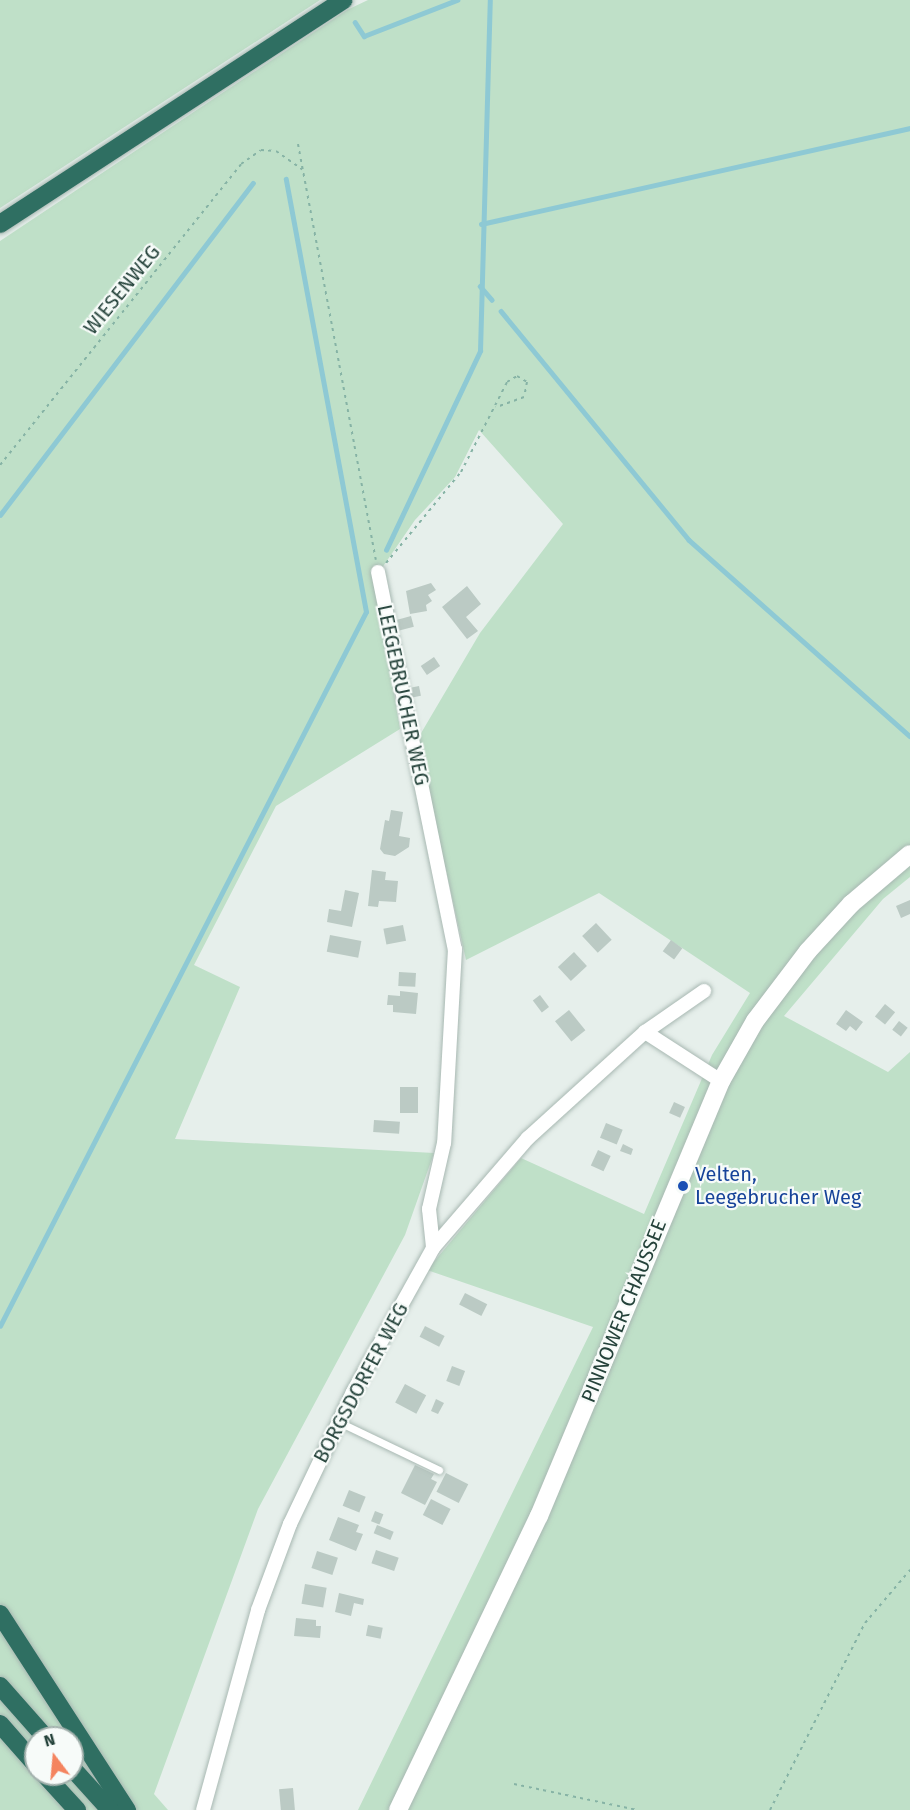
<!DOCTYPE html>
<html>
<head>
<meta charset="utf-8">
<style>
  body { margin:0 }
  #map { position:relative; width:910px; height:1810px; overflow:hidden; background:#e6efeb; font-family:"Fira Sans",sans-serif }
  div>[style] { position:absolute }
  .green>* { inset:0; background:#bfe0c8 }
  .stream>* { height:4.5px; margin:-2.25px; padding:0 2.25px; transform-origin:2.25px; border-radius:2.25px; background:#8ec9d4 }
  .building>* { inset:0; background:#bbcac4; transform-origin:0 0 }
  .path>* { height:2px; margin-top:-1px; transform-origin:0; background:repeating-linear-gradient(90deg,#86b3a5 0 3px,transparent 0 7.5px) }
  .roads { filter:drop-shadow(0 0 2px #a8b8b2) drop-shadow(0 0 2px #a8b8b2) }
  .service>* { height:7px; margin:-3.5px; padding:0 3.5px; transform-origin:3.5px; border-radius:3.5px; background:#fff }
  .minor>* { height:14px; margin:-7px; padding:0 7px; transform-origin:7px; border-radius:7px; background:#fff }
  .secondary>* { height:18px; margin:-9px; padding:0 9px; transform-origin:9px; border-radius:9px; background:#fff }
  .motorway>* { height:18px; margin:-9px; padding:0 9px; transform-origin:9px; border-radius:9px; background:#2f6f62 }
  .dots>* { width:16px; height:16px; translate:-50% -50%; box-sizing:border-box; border:3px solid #f7fbf9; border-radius:50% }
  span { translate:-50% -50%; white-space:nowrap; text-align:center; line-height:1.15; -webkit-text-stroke:4.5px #f7fbf9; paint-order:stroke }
  .street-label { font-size:20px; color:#24423a }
  .transit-label { font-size:20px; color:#164399 }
  .left { translate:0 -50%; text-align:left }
  .north { position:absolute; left:24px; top:1726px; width:60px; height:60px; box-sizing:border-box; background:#f7fbf9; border:2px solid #a3b1ad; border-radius:50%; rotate:344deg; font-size:16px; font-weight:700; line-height:24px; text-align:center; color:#24423a }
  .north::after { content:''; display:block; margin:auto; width:21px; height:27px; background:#f4845f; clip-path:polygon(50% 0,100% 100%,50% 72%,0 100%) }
</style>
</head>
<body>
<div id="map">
  <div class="green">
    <i style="clip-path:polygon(0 0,320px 0,0 208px)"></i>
    <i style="clip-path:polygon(evenodd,368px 0,910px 0,910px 877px,883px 899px,784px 1016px,888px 1072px,910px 1052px,910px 1810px,358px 1810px,593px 1327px,427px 1270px,521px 1158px,644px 1214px,712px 1055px,750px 993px,599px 893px,466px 960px,417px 740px,480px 633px,563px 524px,479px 430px,455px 477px,415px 520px,375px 578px,400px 729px,276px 806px,194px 965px,240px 987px,175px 1139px,434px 1153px,405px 1235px,258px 1509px,154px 1794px,168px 1810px,0 1810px,0 241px,347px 10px,368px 0,36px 1738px,72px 1738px,72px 1774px,36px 1774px,36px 1738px)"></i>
  </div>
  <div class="stream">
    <i style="left:355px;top:22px;width:17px;rotate:57deg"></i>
    <i style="left:364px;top:36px;width:100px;rotate:-21.2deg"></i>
    <i style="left:481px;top:224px;width:440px;rotate:-12.6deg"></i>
    <i style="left:480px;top:286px;width:18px;rotate:49deg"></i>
    <i style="left:501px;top:311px;width:296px;rotate:50.6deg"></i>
    <i style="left:689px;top:540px;width:295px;rotate:41.6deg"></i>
    <i style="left:0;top:515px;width:417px;rotate:-52.7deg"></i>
    <i style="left:386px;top:550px;width:220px;rotate:-64.7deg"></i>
    <i style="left:480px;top:351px;width:351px;rotate:-88.4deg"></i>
    <i style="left:0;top:1326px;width:802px;rotate:-62.86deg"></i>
    <i style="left:366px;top:612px;width:440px;rotate:-100.5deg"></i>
  </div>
  <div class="building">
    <i style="clip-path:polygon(431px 583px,436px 590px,428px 595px,432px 601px,426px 605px,427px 611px,410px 614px,406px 591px)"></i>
    <i style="clip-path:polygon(467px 586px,481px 604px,466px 617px,478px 631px,467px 639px,442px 607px)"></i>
    <i style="left:411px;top:616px;width:11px;height:16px;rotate:75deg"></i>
    <i style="left:434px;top:657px;width:11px;height:16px;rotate:56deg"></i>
    <i style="left:419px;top:686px;width:10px;height:10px;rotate:79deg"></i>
    <i style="clip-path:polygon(391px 810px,403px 812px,399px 836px,410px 838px,409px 847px,395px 856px,384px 854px,380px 849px,385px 820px,389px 821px)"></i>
    <i style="clip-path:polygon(372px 870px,386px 872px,385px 880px,398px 881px,396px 902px,379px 901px,378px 907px,368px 906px)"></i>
    <i style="clip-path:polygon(345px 890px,359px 893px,352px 927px,327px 922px,329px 909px,341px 911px)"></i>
    <i style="clip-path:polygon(910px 900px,910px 914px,901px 918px,896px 906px)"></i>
    <i style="left:596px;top:923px;width:23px;height:19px;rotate:47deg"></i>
    <i style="left:403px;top:925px;width:16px;height:20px;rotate:79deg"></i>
    <i style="left:330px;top:935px;width:32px;height:17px;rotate:11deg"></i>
    <i style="left:671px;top:940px;width:14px;height:14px;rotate:36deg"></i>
    <i style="left:574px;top:952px;width:19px;height:22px;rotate:47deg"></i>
    <i style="left:399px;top:972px;width:17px;height:14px;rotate:3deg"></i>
    <i style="clip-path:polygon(400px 991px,418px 993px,416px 1014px,393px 1012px,393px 1005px,387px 1005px,388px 995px,400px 996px)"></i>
    <i style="left:540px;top:995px;width:15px;height:9px;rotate:53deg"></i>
    <i style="left:885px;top:1004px;width:13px;height:16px;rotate:39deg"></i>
    <i style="left:569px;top:1010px;width:26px;height:18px;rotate:51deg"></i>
    <i style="clip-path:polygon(846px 1010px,863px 1022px,856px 1031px,850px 1026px,846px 1031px,836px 1024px)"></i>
    <i style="left:899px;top:1021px;width:11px;height:11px;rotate:38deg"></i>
    <i style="left:400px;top:1087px;width:18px;height:26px"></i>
    <i style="left:674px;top:1102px;width:12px;height:12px;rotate:24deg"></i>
    <i style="left:374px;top:1120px;width:26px;height:12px;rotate:4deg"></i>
    <i style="left:606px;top:1123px;width:18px;height:16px;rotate:22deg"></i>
    <i style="clip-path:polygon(623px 1144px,633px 1149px,631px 1155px,620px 1151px)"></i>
    <i style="left:598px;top:1150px;width:14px;height:17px;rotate:25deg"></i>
    <i style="left:465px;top:1293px;width:25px;height:13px;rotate:27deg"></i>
    <i style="left:425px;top:1326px;width:22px;height:12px;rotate:27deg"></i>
    <i style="left:452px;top:1366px;width:14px;height:16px;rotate:21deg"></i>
    <i style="left:405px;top:1384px;width:24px;height:21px;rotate:28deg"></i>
    <i style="clip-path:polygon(436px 1399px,444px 1403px,438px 1414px,431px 1411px)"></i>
    <i style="clip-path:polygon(415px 1465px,434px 1474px,431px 1479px,437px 1482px,425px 1505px,401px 1493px)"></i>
    <i style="left:446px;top:1473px;width:25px;height:21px;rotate:27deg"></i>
    <i style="left:349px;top:1490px;width:18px;height:17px;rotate:22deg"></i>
    <i style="left:431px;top:1499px;width:22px;height:18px;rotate:27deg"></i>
    <i style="left:375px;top:1511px;width:9px;height:11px;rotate:21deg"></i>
    <i style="clip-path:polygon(338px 1517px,359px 1525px,356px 1532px,363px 1534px,356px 1551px,329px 1540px)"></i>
    <i style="left:377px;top:1525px;width:18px;height:9px;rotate:22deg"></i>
    <i style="left:376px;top:1550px;width:24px;height:14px;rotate:19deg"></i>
    <i style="left:317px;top:1551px;width:22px;height:18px;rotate:18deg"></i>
    <i style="left:305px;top:1584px;width:22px;height:20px;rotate:10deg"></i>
    <i style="clip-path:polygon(339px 1593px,364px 1599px,363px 1605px,354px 1603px,351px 1616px,335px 1612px)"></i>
    <i style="clip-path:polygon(296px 1618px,316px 1620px,316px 1626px,321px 1626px,320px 1638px,294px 1636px)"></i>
    <i style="left:368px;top:1625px;width:15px;height:11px;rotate:11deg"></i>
    <i style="left:293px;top:1788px;width:22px;height:14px;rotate:85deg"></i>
  </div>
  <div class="path">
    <i style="left:298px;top:144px;width:423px;rotate:79.4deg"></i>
    <i style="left:0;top:465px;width:386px;rotate:-51.3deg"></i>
    <i style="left:241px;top:164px;width:24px;rotate:-35deg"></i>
    <i style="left:261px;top:150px;width:15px;rotate:4deg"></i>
    <i style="left:276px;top:151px;width:32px;rotate:35deg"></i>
    <i style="left:386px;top:563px;width:118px;rotate:-50.5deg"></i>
    <i style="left:461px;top:472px;width:101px;rotate:-62.9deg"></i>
    <i style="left:507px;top:382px;width:12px;rotate:-31deg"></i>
    <i style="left:517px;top:376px;width:12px;rotate:31deg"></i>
    <i style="left:527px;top:382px;width:15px;rotate:101deg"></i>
    <i style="left:524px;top:397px;width:30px;rotate:160deg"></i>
    <i style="left:514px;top:1784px;width:126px;rotate:11.9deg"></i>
    <i style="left:770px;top:1810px;width:210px;rotate:-63.1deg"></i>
    <i style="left:865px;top:1623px;width:70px;rotate:-49.7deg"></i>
  </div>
  <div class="roads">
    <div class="service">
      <i style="left:339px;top:1422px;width:111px;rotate:25.6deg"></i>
    </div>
    <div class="minor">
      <i style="left:378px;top:572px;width:385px;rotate:78.5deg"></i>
      <i style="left:455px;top:949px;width:194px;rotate:93.2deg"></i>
      <i style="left:444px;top:1143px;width:68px;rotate:102.8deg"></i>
      <i style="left:429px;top:1209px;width:39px;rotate:84deg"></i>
      <i style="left:645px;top:1032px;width:90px;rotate:32.8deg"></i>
      <i style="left:203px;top:1810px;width:207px;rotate:-74.6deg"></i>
      <i style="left:258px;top:1610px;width:92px;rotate:-69.6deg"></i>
      <i style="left:290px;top:1524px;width:146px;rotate:-64.5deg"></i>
      <i style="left:353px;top:1392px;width:165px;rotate:-60.9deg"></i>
      <i style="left:433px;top:1248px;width:145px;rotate:-49.2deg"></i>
      <i style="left:528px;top:1138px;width:158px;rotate:-42.2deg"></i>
      <i style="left:645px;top:1032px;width:72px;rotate:-34.8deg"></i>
    </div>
    <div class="secondary">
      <i style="left:398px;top:1810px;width:326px;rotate:-64.4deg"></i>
      <i style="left:539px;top:1516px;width:472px;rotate:-67.3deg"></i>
      <i style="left:721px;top:1081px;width:69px;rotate:-60.5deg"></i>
      <i style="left:755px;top:1021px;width:88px;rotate:-52.9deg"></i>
      <i style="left:808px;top:951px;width:64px;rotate:-47.5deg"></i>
      <i style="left:851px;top:904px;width:77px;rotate:-40.3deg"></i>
    </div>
    <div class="motorway">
      <i style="left:0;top:224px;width:410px;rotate:-33.1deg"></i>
      <i style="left:0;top:1614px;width:234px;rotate:57.1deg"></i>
      <i style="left:0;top:1686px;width:69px;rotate:48.5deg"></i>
      <i style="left:0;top:1724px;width:55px;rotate:48.7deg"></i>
      <i style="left:72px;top:1768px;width:57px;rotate:47.9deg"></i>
      <i style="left:44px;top:1774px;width:49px;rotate:47.5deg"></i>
    </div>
  </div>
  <div class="dots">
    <i style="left:683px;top:1186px;background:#1a4fb4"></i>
  </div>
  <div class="street-label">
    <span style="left:122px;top:290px;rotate:-51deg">WIESENWEG</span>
    <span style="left:403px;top:695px;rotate:78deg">LEEGEBRUCHER WEG</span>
    <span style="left:624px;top:1311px;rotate:-68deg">PINNOWER CHAUSSEE</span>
    <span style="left:361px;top:1383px;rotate:-62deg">BORGSDORFER WEG</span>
  </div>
  <div class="transit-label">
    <span class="left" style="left:695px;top:1186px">Velten,<br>Leegebrucher Weg</span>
  </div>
  <div class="north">N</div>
</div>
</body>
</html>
